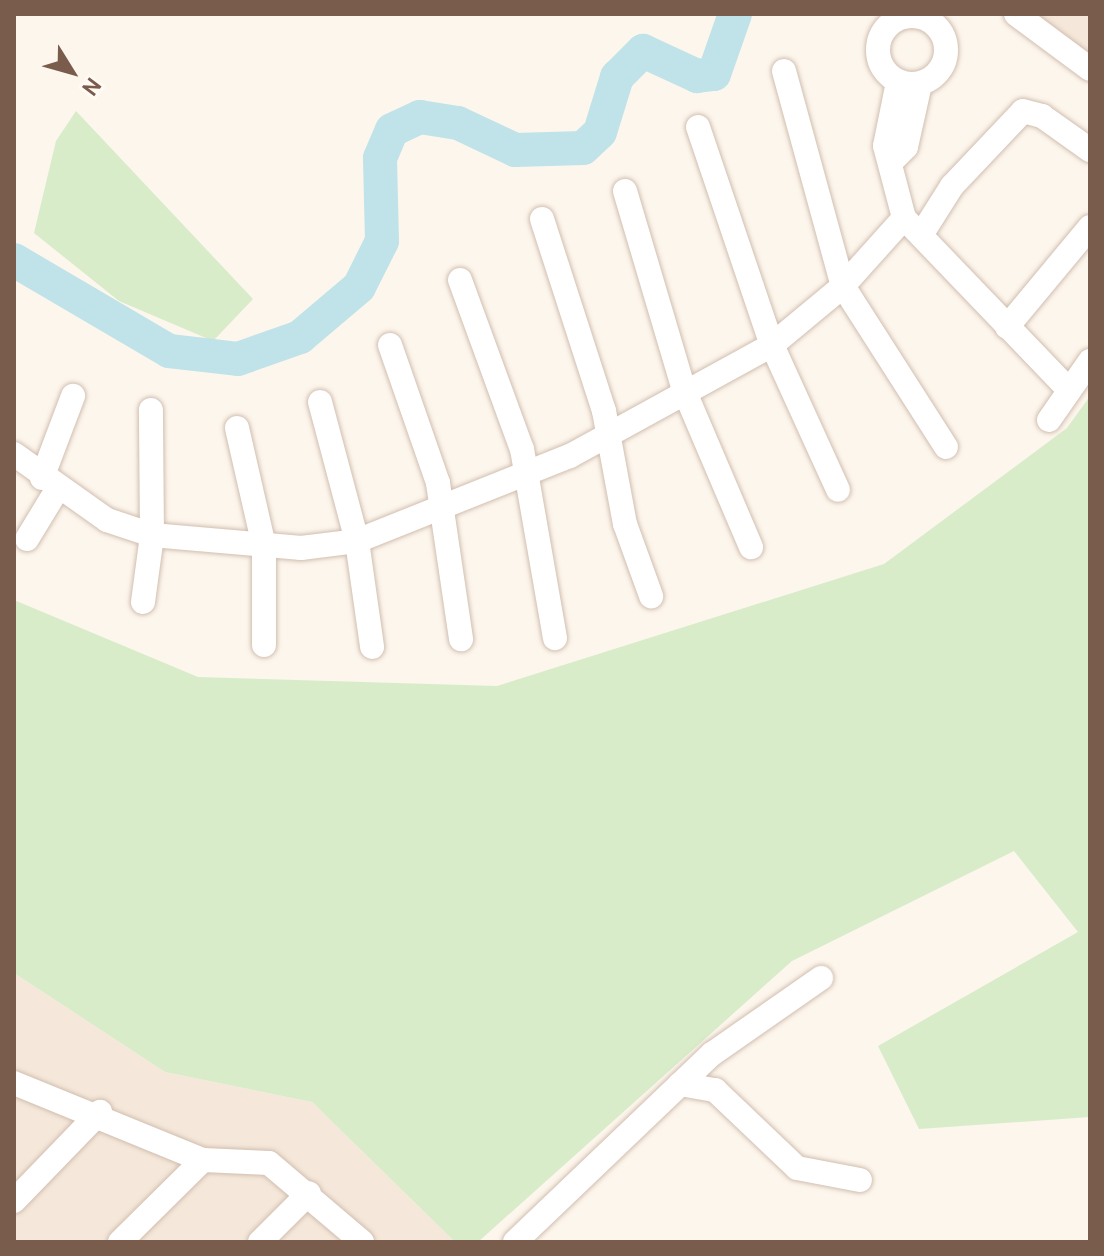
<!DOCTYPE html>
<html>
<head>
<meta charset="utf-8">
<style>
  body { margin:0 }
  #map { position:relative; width:1104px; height:1256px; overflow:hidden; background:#fdf6ec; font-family:Cabin,sans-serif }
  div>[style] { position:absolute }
  .residential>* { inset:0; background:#f5e8da }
  .green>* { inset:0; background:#d8ecc9 }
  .river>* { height:34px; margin:-17px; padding:0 17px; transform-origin:17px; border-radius:17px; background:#bfe3e8 }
  .roads { filter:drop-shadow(0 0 2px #d1beb0) drop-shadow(0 0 2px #d1beb0) }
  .street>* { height:24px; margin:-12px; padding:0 12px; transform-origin:12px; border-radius:12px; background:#fff }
  .street>.ring { margin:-12px; padding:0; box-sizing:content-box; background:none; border:24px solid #fff; border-radius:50% }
  span { translate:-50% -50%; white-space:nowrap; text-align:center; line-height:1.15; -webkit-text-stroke:6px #fffaf3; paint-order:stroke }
  .frame { position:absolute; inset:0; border:16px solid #7a5c4d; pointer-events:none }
  .north { position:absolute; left:32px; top:32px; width:80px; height:80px; -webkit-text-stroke:6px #fffaf3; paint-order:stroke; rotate:127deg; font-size:22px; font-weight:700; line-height:32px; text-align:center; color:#7a5c4d }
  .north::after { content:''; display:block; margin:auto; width:28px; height:36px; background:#7a5c4d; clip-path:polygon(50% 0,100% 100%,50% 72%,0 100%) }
</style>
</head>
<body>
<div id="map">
  <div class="residential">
    <i style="clip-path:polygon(1000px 14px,1090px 14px,1090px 81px)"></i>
    <i style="clip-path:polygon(14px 973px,165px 1072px,312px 1102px,455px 1242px,14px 1242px)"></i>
  </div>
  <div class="green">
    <i style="clip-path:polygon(76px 111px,253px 299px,213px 341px,119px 301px,34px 233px,56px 141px)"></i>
    <i style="clip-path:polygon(1090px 396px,1090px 1117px,919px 1129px,878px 1046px,1078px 932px,1014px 851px,792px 961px,478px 1242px,455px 1242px,312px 1102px,165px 1072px,14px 973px,14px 600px,198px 677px,497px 686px,884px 564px,1067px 428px)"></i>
  </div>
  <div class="river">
    <i style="left:14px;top:260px;width:180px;rotate:30.4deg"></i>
    <i style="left:169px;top:351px;width:69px;rotate:6.6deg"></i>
    <i style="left:238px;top:359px;width:66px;rotate:-19.5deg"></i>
    <i style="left:300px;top:337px;width:77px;rotate:-40.3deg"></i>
    <i style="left:359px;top:287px;width:51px;rotate:-63.4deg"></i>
    <i style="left:382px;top:241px;width:83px;rotate:-91.4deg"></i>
    <i style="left:380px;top:158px;width:30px;rotate:-67deg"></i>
    <i style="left:392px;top:130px;width:31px;rotate:-25deg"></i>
    <i style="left:420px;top:117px;width:38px;rotate:9deg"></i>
    <i style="left:458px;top:123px;width:63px;rotate:25.3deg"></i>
    <i style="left:515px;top:150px;width:68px;rotate:-1.7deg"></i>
    <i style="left:583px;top:148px;width:23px;rotate:-43deg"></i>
    <i style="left:600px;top:132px;width:58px;rotate:-72.8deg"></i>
    <i style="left:617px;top:77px;width:37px;rotate:-45deg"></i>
    <i style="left:643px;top:51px;width:60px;rotate:24.8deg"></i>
    <i style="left:697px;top:76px;width:17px;rotate:-7deg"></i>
    <i style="left:714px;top:74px;width:64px;rotate:-70.7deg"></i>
  </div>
  <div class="roads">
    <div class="street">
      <i style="left:1016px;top:14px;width:92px;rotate:36.6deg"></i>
      <i class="ring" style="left:878px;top:16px;width:44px;height:44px"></i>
      <i style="left:784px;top:71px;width:223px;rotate:74.7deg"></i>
      <i style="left:843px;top:286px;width:191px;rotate:57.4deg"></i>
      <i style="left:898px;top:82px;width:65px;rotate:101.5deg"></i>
      <i style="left:885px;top:146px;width:74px;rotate:75.2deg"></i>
      <i style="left:904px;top:218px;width:238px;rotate:46.2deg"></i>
      <i style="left:698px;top:127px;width:230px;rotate:71.3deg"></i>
      <i style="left:772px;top:345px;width:159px;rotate:65.5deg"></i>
      <i style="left:893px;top:160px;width:18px;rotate:-45deg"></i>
      <i style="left:906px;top:147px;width:65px;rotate:-77.5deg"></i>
      <i style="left:625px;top:191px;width:208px;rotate:73.5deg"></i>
      <i style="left:684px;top:390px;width:171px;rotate:66.9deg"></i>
      <i style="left:542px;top:219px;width:202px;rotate:72.1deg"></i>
      <i style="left:604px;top:411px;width:115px;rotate:79.5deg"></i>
      <i style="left:625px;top:524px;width:77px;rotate:70.1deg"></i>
      <i style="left:921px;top:235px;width:58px;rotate:-57.7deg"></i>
      <i style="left:952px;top:186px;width:103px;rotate:-46.6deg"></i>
      <i style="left:1023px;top:111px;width:20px;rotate:15deg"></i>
      <i style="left:1042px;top:116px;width:59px;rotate:35.3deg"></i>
      <i style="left:460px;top:280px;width:180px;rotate:69.9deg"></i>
      <i style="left:522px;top:449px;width:192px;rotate:80.1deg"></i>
      <i style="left:1007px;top:327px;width:130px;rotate:-50.3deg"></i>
      <i style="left:390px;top:345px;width:146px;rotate:70.8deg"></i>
      <i style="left:438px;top:483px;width:158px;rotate:81.6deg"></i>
      <i style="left:320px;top:402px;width:144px;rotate:75.1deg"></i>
      <i style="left:357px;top:541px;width:107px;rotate:81.9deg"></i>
      <i style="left:1049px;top:420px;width:72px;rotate:-55.2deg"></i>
      <i style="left:237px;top:428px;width:121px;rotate:77.1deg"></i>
      <i style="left:264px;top:546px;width:99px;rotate:90deg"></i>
      <i style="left:14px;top:454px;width:114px;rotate:35.4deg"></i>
      <i style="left:107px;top:520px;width:47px;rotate:18.4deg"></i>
      <i style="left:152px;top:535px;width:150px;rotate:5deg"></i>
      <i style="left:301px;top:548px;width:56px;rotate:-7.1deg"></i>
      <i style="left:357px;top:541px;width:229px;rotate:-21.8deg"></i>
      <i style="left:570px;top:456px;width:230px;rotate:-28.8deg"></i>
      <i style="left:772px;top:345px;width:92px;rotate:-39.7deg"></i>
      <i style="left:843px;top:286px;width:91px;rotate:-48.1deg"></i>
      <i style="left:42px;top:478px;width:88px;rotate:-69.3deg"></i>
      <i style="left:27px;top:539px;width:60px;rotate:-58.7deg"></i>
      <i style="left:143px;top:602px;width:68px;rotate:-82.3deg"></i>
      <i style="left:152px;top:535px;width:125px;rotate:-90.5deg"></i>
      <i style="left:14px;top:1083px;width:204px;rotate:22.2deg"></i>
      <i style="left:203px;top:1160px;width:66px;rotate:2.6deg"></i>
      <i style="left:269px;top:1163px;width:122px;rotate:40.3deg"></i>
      <i style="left:680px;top:1084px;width:36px;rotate:10deg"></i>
      <i style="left:715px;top:1090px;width:113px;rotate:43.6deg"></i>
      <i style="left:797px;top:1168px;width:64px;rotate:10.8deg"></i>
      <i style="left:14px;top:1201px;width:124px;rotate:-46deg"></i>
      <i style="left:120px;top:1242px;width:117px;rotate:-44.7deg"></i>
      <i style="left:260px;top:1242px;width:69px;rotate:-45deg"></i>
      <i style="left:515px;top:1242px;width:272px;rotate:-43.7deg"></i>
      <i style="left:712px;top:1054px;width:133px;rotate:-34.9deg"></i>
    </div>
  </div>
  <div class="frame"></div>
  <div class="north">N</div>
</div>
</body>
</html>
